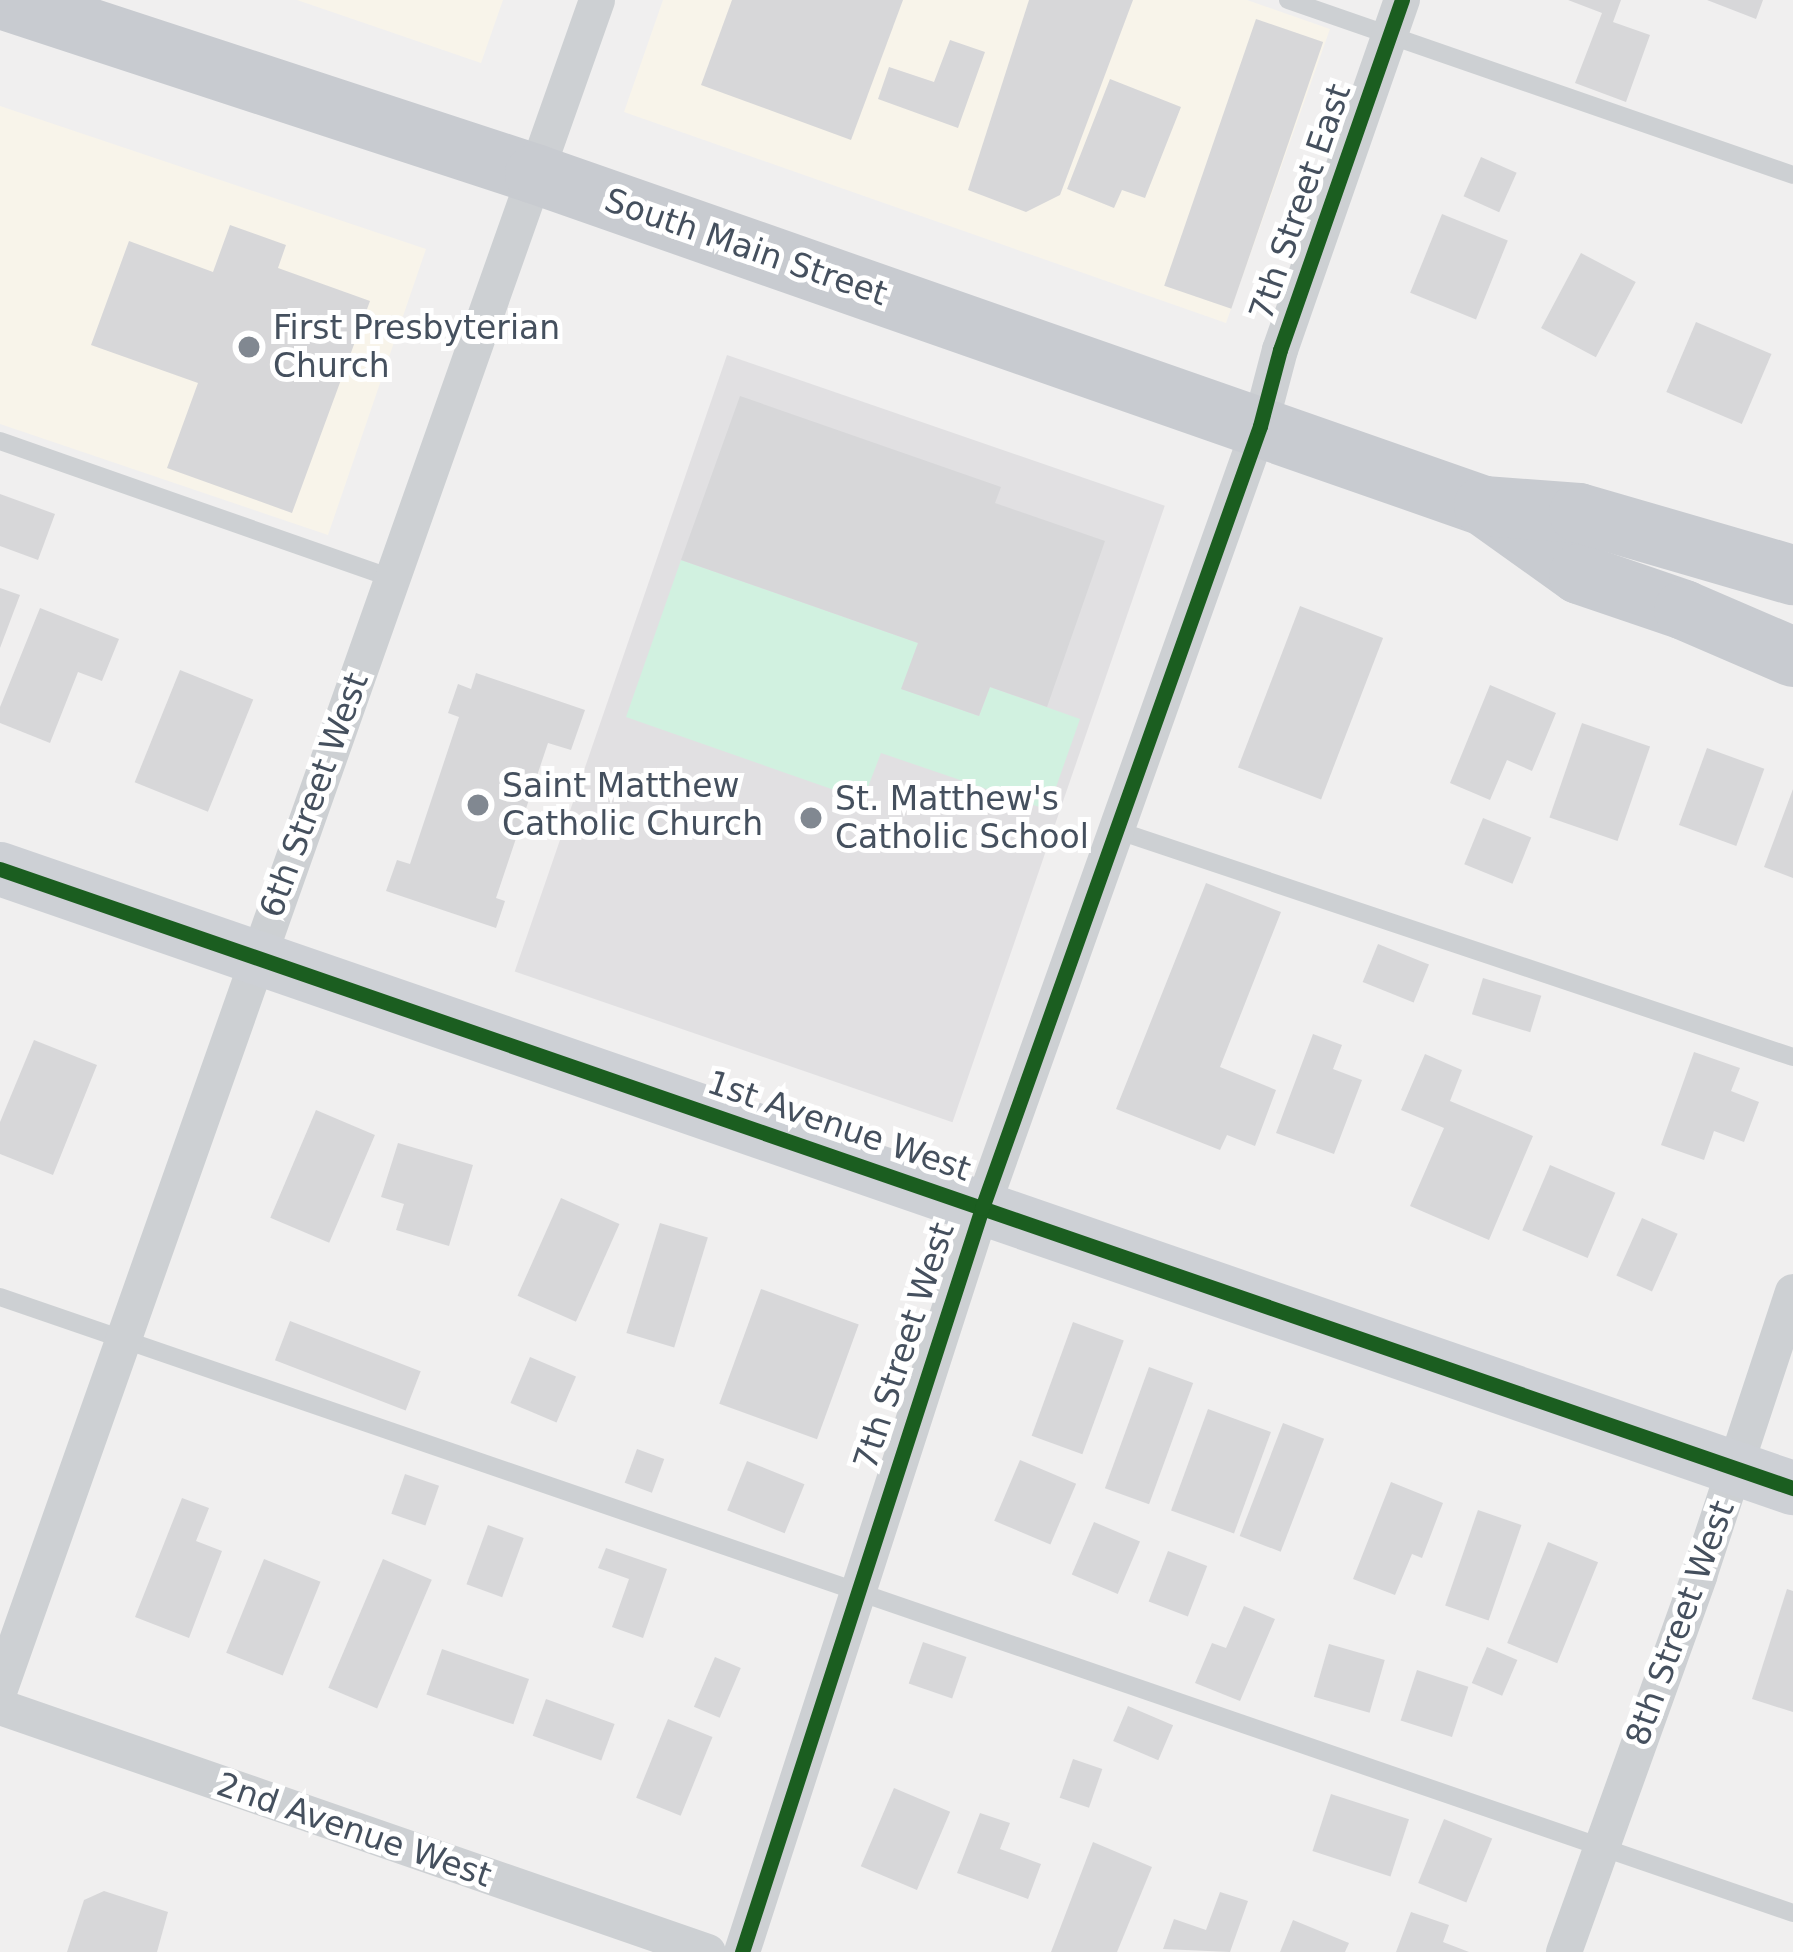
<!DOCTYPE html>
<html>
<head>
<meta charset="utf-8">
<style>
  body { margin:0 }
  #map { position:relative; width:1793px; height:1952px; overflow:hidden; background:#f0efef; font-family:"DejaVu Sans",sans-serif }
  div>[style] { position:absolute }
  .commercial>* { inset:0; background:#f8f4ea }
  .education>* { inset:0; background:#e1e0e2; transform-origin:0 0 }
  .green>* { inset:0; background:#d1f1e0 }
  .building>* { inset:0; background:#d7d7d9; transform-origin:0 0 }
  .lane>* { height:18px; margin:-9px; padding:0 9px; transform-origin:9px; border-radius:9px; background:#cdd0d3 }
  .street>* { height:36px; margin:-18px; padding:0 18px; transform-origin:18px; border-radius:18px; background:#cdd0d3 }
  .secondary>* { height:54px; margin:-27px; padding:0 27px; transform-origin:27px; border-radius:27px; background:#cdd0d5 }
  .primary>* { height:60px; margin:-30px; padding:0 30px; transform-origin:30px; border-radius:30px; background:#c8cbd0 }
  .cycleway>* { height:15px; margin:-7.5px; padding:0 7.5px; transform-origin:7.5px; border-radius:7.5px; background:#1b5e20 }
  .dots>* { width:33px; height:33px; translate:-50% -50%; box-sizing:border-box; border:6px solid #fff; border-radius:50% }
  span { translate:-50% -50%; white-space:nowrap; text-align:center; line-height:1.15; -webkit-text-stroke:10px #fff; paint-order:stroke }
  .street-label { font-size:33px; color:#45505e }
  .poi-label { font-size:33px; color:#45505e }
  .left { translate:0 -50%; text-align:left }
</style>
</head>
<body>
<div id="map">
  <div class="commercial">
    <i style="clip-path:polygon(297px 0,503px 0,481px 63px)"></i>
    <i style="clip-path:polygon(663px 0,1247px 0,1330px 29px,1226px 323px,624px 112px)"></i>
    <i style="clip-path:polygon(0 106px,426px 249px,328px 535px,0 424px)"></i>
  </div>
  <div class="education">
    <i style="left:727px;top:355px;width:463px;height:652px;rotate:19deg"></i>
  </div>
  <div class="green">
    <i style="clip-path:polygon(681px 560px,918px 643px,902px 689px,979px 716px,990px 687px,1080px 719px,1048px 810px,881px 753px,863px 800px,626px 717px)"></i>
  </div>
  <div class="building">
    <i style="clip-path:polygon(732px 0,903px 0,851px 140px,701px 85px)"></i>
    <i style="clip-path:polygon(1029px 0,1133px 0,1060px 195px,1026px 212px,968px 190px)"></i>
    <i style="clip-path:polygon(1568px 0,1621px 0,1613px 22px,1650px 35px,1626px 102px,1575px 83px,1602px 13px)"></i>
    <i style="clip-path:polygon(1707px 0,1763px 0,1756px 19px)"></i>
    <i style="left:1256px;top:19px;width:71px;height:282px;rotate:19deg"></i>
    <i style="clip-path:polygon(950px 40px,985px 52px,958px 128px,878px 99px,889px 67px,934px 82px)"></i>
    <i style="clip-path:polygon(1110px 79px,1181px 107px,1145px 198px,1122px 190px,1114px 208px,1067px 189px)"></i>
    <i style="left:1481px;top:157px;width:39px;height:43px;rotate:24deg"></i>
    <i style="left:1442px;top:214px;width:71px;height:85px;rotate:22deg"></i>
    <i style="clip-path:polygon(230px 225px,286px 245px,278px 268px,370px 301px,292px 513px,167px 468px,198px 383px,91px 345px,129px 241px,213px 272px)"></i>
    <i style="left:1581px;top:253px;width:62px;height:85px;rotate:28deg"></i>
    <i style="left:1696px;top:322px;width:82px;height:76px;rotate:23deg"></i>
    <i style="clip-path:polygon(740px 396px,1001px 487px,995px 503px,1105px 541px,1047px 707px,990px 687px,979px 716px,901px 689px,918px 643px,681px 560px)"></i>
    <i style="clip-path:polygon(0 494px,55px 514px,38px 560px,0 546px)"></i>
    <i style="clip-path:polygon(0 588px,20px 595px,0 648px)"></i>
    <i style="left:1300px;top:606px;width:89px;height:173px;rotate:21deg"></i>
    <i style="clip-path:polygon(40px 608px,119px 639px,102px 681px,78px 672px,50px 743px,0 723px,0 707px)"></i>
    <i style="left:180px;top:670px;width:79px;height:121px;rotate:22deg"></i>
    <i style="clip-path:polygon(476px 673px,585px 710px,571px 750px,548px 743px,496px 898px,505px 901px,496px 928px,386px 891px,397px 860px,410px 864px,459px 717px,448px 713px,458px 684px,471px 689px)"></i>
    <i style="clip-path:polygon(1490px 685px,1556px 713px,1532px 771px,1507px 760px,1490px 800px,1450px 783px)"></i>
    <i style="left:1582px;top:723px;width:72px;height:100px;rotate:19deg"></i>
    <i style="left:1707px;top:748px;width:61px;height:82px;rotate:20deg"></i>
    <i style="clip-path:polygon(1793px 789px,1793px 878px,1764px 867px)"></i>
    <i style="left:1483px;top:818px;width:52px;height:50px;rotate:22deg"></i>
    <i style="clip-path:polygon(1206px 883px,1281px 912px,1220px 1067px,1276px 1090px,1255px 1146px,1227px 1135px,1220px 1150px,1116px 1109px)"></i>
    <i style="left:1378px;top:944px;width:55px;height:41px;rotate:22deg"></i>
    <i style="left:1483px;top:978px;width:61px;height:38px;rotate:17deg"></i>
    <i style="clip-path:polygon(1313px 1034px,1342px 1045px,1333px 1069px,1362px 1080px,1334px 1154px,1276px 1133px)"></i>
    <i style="clip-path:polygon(34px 1040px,97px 1065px,53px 1175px,0 1154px,0 1122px)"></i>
    <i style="clip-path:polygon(1694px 1052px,1740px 1068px,1731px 1091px,1759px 1102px,1744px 1142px,1714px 1131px,1704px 1160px,1661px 1145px)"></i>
    <i style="clip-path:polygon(1425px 1054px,1462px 1070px,1450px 1101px,1533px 1136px,1489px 1240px,1410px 1206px,1444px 1128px,1401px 1110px)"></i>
    <i style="left:316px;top:1110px;width:64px;height:117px;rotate:23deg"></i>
    <i style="clip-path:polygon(398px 1143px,473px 1165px,449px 1246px,396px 1230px,404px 1204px,381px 1197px)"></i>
    <i style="left:1550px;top:1165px;width:71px;height:71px;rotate:23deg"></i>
    <i style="left:561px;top:1198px;width:64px;height:107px;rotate:24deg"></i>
    <i style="left:1642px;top:1218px;width:39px;height:63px;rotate:24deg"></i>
    <i style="left:660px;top:1223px;width:50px;height:115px;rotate:17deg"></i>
    <i style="left:761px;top:1289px;width:104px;height:122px;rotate:20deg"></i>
    <i style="left:290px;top:1321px;width:140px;height:42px;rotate:21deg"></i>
    <i style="left:1073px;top:1322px;width:54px;height:121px;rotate:20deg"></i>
    <i style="left:530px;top:1357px;width:50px;height:50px;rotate:23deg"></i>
    <i style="left:1149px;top:1367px;width:47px;height:129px;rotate:20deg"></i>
    <i style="left:1208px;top:1409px;width:67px;height:108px;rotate:20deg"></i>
    <i style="left:1283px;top:1423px;width:44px;height:121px;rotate:21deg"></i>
    <i style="left:637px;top:1449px;width:29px;height:36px;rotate:20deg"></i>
    <i style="left:1020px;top:1460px;width:61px;height:66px;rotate:23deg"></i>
    <i style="left:747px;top:1461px;width:62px;height:53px;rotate:22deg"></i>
    <i style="left:405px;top:1474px;width:36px;height:42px;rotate:19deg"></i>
    <i style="clip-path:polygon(1391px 1482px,1443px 1503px,1422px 1558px,1412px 1554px,1395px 1595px,1353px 1579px)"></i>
    <i style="clip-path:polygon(182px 1498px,209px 1508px,196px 1541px,222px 1551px,189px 1638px,135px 1617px)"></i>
    <i style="left:1478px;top:1510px;width:46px;height:101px;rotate:19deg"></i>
    <i style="left:1094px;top:1522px;width:50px;height:57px;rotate:23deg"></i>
    <i style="left:488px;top:1525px;width:38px;height:63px;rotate:20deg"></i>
    <i style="left:1548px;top:1542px;width:54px;height:109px;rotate:22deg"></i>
    <i style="clip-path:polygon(606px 1548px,667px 1569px,643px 1638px,612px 1627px,629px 1579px,598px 1568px)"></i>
    <i style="left:1168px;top:1551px;width:42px;height:54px;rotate:21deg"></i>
    <i style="left:264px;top:1559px;width:61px;height:101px;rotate:22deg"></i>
    <i style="left:383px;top:1559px;width:53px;height:140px;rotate:23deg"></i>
    <i style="clip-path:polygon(1787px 1589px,1793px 1591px,1793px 1712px,1752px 1699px)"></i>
    <i style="clip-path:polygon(1244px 1606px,1275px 1619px,1240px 1701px,1195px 1683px,1212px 1643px,1226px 1648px)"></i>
    <i style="left:923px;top:1642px;width:46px;height:44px;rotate:19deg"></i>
    <i style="left:1329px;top:1644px;width:58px;height:55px;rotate:16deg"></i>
    <i style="left:1487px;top:1647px;width:33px;height:39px;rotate:23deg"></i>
    <i style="left:442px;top:1649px;width:92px;height:48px;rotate:19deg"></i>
    <i style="left:715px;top:1657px;width:28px;height:54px;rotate:23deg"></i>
    <i style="left:1417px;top:1670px;width:54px;height:53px;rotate:18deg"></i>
    <i style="left:546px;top:1699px;width:73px;height:39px;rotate:20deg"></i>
    <i style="left:1128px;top:1706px;width:49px;height:38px;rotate:23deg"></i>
    <i style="left:668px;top:1719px;width:48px;height:85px;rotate:22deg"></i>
    <i style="left:1073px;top:1759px;width:31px;height:41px;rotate:19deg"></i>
    <i style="left:894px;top:1788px;width:61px;height:85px;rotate:23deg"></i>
    <i style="left:1331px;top:1794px;width:82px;height:60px;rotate:18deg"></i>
    <i style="clip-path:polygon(980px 1813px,1010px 1823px,1000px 1849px,1041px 1864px,1028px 1899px,957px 1873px)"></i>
    <i style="left:1444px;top:1819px;width:52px;height:69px;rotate:22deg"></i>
    <i style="clip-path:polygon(1093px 1842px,1152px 1867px,1117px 1952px,1051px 1952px)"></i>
    <i style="clip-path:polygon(104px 1891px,168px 1912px,157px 1952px,67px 1952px,84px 1900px)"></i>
    <i style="clip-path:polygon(1220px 1892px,1248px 1901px,1230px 1952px,1163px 1949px,1174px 1919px,1206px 1930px)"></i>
    <i style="clip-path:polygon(1411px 1912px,1449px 1925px,1443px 1942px,1469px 1952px,1396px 1952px)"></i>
    <i style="clip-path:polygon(1293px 1920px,1349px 1943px,1345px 1952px,1280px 1952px)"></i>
  </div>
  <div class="lane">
    <i style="left:1288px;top:0;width:534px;rotate:19.11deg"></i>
    <i style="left:0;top:441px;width:414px;rotate:19.3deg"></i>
    <i style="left:1116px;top:830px;width:714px;rotate:18.54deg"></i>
    <i style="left:0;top:1297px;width:1896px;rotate:18.96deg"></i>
  </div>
  <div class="street">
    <i style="left:0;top:1689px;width:1791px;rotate:-70.53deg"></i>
    <i style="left:0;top:1707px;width:749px;rotate:19.09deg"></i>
    <i style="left:742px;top:1952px;width:782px;rotate:-72.12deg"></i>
    <i style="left:982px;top:1208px;width:830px;rotate:-70.43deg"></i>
    <i style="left:1260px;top:426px;width:79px;rotate:-75.3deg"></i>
    <i style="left:1280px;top:350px;width:371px;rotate:-70.8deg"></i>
    <i style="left:1564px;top:1952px;width:400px;rotate:-70.2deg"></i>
    <i style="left:1699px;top:1576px;width:299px;rotate:-71.7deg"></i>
  </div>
  <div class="secondary">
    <i style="left:0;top:869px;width:1897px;rotate:19.05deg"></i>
  </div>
  <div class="primary">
    <i style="left:4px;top:0;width:559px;rotate:18.14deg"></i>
    <i style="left:535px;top:174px;width:1005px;rotate:19.28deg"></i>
    <i style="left:1484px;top:506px;width:117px;rotate:35.6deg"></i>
    <i style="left:1579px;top:574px;width:111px;rotate:18.9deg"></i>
    <i style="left:1684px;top:610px;width:119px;rotate:23.3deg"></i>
    <i style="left:1484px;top:506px;width:95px;rotate:4.2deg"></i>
    <i style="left:1579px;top:513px;width:223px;rotate:16.2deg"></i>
  </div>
  <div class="cycleway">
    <i style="left:0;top:869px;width:1897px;rotate:19.05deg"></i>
    <i style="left:742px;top:1952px;width:782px;rotate:-72.12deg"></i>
    <i style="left:982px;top:1208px;width:830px;rotate:-70.43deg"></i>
    <i style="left:1260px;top:426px;width:79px;rotate:-75.3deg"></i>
    <i style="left:1280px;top:350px;width:371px;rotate:-70.8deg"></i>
  </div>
  <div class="dots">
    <i style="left:249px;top:347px;background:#818891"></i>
    <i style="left:478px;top:805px;background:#818891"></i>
    <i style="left:811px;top:818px;background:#818891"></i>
  </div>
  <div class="street-label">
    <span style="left:1300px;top:202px;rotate:-71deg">7th Street East</span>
    <span style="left:746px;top:247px;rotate:19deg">South Main Street</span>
    <span style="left:314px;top:795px;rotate:-70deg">6th Street West</span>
    <span style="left:839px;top:1126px;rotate:19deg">1st Avenue West</span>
    <span style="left:904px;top:1346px;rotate:-72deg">7th Street West</span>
    <span style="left:1680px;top:1623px;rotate:-70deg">8th Street West</span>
    <span style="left:354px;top:1830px;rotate:19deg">2nd Avenue West</span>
  </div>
  <div class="poi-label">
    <span class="left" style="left:273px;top:347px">First Presbyterian<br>Church</span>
    <span class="left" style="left:502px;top:805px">Saint Matthew<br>Catholic Church</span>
    <span class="left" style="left:835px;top:818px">St. Matthew's<br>Catholic School</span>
  </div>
</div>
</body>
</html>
